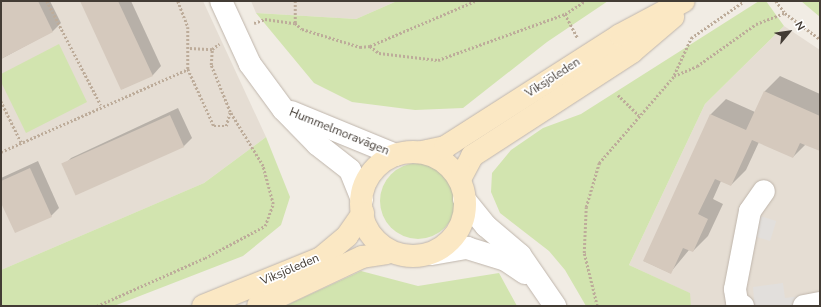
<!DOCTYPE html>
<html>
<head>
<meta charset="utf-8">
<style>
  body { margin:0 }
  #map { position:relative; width:821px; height:307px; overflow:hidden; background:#f1ece4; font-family:"Nunito Sans",sans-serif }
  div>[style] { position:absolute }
  .residential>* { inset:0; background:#e5ddd3 }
  .green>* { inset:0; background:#d2e4af }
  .round { border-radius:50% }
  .parking>* { inset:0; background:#e2dfdc; transform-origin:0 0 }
  .shadow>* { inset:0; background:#0003 }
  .building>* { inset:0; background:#d5c9bd; transform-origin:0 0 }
  .path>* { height:2.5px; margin-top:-1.25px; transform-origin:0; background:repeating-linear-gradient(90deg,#bdac9a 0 2px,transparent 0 4px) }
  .roads { filter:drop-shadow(0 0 1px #bfb5ab) drop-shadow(0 0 1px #bfb5ab) }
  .minor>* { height:22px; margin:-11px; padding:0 11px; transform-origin:11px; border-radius:11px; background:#fff }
  .tertiary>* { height:22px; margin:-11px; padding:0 11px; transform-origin:11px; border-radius:11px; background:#fff }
  .secondary>* { height:22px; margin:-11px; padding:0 11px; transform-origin:11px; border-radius:11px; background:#fbe8c4 }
  .secondary>.ring { margin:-11px; padding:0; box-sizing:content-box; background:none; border:22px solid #fbe8c4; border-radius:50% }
  span { translate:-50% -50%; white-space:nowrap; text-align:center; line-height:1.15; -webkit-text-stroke:3.5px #fff; paint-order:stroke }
  .street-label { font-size:12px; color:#433c35 }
  .frame { position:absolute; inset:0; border:2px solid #433c35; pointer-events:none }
  .north { position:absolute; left:769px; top:12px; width:40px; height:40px; -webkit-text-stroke:3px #fff; paint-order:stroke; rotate:61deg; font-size:11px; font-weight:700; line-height:16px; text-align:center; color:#433c35 }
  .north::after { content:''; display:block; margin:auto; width:14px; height:18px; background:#433c35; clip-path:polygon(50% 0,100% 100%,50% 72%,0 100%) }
</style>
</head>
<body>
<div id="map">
  <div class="residential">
    <i style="clip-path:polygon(1px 1px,203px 1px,266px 137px,204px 183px,1px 270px)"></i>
    <i style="clip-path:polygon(251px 1px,397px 1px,356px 19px,256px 13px)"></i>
    <i style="clip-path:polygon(784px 26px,820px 50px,820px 306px,691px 306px,689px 293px,629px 265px,705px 104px)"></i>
  </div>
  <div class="green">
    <i style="clip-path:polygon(397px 1px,608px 1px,547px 42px,463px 108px,415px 110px,352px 102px,314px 83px,256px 13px,356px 19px)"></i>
    <i style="clip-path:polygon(759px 1px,766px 1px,784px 26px,705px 104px,629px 265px,690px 293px,691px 306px,586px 306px,565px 270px,549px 251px,500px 213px,491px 192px,492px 173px,511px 150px,543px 128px,581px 114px)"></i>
    <i style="clip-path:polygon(801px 1px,820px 1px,820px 17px)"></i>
    <i style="clip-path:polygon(59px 44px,87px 102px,26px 133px,1px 82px,1px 74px)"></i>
    <i style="clip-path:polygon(266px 137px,290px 197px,281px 225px,243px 256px,114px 306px,1px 306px,1px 270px,204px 183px)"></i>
    <i class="round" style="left:380px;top:163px;width:76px;height:76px"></i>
    <i style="clip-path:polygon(361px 271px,418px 286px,499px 273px,517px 306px,285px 306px)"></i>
  </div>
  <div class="parking">
    <i style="left:760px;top:216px;width:17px;height:21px;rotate:17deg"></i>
    <i style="clip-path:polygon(783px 283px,785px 298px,801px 296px,803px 306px,714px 306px,754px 301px,753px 287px)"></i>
  </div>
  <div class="shadow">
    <i style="clip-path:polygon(1px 1px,50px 1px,61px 23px,53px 31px,1px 59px)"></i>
    <i style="clip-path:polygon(81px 1px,131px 1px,161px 66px,153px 75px,122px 89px)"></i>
    <i style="clip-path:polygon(780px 76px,820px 94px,820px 150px,806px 144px,793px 157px,759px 142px,746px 170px,731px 185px,721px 181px,713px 199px,723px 204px,708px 236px,693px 251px,689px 250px,670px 273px,644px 261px,711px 114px,726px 99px,755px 112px,765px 91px)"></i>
    <i style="clip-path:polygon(178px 108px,192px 138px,184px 146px,63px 166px,71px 158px)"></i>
    <i style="clip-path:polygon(38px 161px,59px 208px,51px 216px,1px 200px,1px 178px)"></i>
  </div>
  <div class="building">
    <i style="clip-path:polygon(1px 1px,38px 1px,53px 32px,1px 59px)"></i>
    <i style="clip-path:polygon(80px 1px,118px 1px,153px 76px,121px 90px)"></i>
    <i style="clip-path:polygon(764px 91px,820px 116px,820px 151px,800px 143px,793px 158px,752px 140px,731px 186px,715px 179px,698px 214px,708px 219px,693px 252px,683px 248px,671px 274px,643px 261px,710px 114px,746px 130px)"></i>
    <i style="left:170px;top:115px;width:35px;height:119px;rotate:66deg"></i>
    <i style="clip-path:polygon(30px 168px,52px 217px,15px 233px,1px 203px,1px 181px)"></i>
  </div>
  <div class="path">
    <i style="left:47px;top:1px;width:117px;rotate:62.6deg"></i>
    <i style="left:178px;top:1px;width:28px;rotate:69deg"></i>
    <i style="left:188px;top:27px;width:42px;rotate:90deg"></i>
    <i style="left:188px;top:69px;width:63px;rotate:65.5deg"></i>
    <i style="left:214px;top:126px;width:12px"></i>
    <i style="left:226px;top:126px;width:15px;rotate:-74deg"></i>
    <i style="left:230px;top:112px;width:51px;rotate:-112deg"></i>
    <i style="left:211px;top:65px;width:16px;rotate:-86deg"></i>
    <i style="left:212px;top:49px;width:9px;rotate:-36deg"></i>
    <i style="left:776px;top:1px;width:15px;rotate:53deg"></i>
    <i style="left:565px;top:14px;width:27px;rotate:62deg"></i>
    <i style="left:254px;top:23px;width:12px;rotate:-20deg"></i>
    <i style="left:265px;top:19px;width:30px;rotate:8deg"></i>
    <i style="left:295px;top:23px;width:9px;rotate:41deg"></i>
    <i style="left:302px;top:29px;width:61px;rotate:17.2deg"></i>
    <i style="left:360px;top:47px;width:10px;rotate:-6deg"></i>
    <i style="left:370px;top:46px;width:114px;rotate:-23.2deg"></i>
    <i style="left:295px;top:23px;width:22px;rotate:-90deg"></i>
    <i style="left:370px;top:46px;width:11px;rotate:38deg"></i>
    <i style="left:379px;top:53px;width:59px;rotate:6.8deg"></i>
    <i style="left:438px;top:60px;width:135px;rotate:-19.9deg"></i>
    <i style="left:565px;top:14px;width:24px;rotate:-33deg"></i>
    <i style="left:190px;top:48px;width:22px;rotate:3deg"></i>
    <i style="left:674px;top:75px;width:41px;rotate:-65.3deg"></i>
    <i style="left:691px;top:38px;width:63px;rotate:-34.7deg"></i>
    <i style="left:618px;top:95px;width:29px;rotate:44deg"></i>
    <i style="left:1px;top:101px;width:46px;rotate:64deg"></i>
    <i style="left:1px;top:152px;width:205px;rotate:-23.9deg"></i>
    <i style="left:97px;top:306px;width:118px;rotate:-24deg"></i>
    <i style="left:205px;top:258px;width:68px;rotate:-28.1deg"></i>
    <i style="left:265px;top:226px;width:23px;rotate:-70deg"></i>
    <i style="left:273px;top:204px;width:39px;rotate:-105deg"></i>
    <i style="left:263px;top:166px;width:63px;rotate:-121.4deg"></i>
    <i style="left:597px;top:306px;width:55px;rotate:-103.8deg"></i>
    <i style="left:584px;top:253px;width:46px;rotate:-87.5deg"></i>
    <i style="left:586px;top:207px;width:46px;rotate:-73.5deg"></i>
    <i style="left:599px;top:163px;width:115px;rotate:-49.2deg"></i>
    <i style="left:674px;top:76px;width:25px;rotate:-23deg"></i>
    <i style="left:697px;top:66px;width:72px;rotate:-35.4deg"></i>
    <i style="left:756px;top:24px;width:31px;rotate:-21deg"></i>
    <i style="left:785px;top:13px;width:44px;rotate:36.6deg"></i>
  </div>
  <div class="roads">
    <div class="minor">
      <i style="left:464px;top:199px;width:35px;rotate:51deg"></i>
      <i style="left:486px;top:226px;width:45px;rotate:40.5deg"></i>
      <i style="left:520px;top:255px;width:62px;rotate:55.5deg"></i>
      <i style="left:432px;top:254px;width:36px;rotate:-10deg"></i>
      <i style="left:467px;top:248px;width:39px;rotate:17deg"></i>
      <i style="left:504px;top:259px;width:25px;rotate:34deg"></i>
      <i style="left:743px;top:306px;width:7px;rotate:-146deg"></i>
      <i style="left:737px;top:302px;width:13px;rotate:-99deg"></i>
      <i style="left:735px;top:289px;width:79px;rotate:-79.1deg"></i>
      <i style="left:750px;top:211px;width:24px;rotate:-55deg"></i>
      <i style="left:804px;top:306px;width:16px;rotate:-11deg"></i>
    </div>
    <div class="tertiary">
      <i style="left:221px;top:1px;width:69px;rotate:65.3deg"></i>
      <i style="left:250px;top:64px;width:56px;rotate:53.7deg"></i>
      <i style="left:283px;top:109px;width:49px;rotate:45.8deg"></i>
      <i style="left:317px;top:144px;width:42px;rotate:38.2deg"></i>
      <i style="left:350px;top:170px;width:32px;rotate:68deg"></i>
      <i style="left:291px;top:112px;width:113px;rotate:22.3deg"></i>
    </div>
    <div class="secondary">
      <i class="ring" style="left:361px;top:152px;width:82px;height:82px"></i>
      <i style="left:422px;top:152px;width:24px;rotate:-12deg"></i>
      <i style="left:445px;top:147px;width:208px;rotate:-32.6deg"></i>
      <i style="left:620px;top:35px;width:72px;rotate:-28deg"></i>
      <i style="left:460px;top:179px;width:26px;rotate:-62deg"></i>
      <i style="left:472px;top:156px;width:191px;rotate:-33deg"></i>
      <i style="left:632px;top:52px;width:54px;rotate:-40.5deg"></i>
      <i style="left:203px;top:306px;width:127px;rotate:-22.1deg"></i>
      <i style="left:321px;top:258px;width:34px;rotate:-40deg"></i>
      <i style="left:347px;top:236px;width:28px;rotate:-55deg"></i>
      <i style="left:258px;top:306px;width:115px;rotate:-25.2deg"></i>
      <i style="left:362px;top:257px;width:25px;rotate:-9deg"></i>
    </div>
  </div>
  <div class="street-label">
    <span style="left:553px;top:78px;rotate:-33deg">Viksjöleden</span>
    <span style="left:339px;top:132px;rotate:22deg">Hummelmoravägen</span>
    <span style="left:290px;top:270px;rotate:-23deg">Viksjöleden</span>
  </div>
  <div class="frame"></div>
  <div class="north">N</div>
</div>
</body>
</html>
